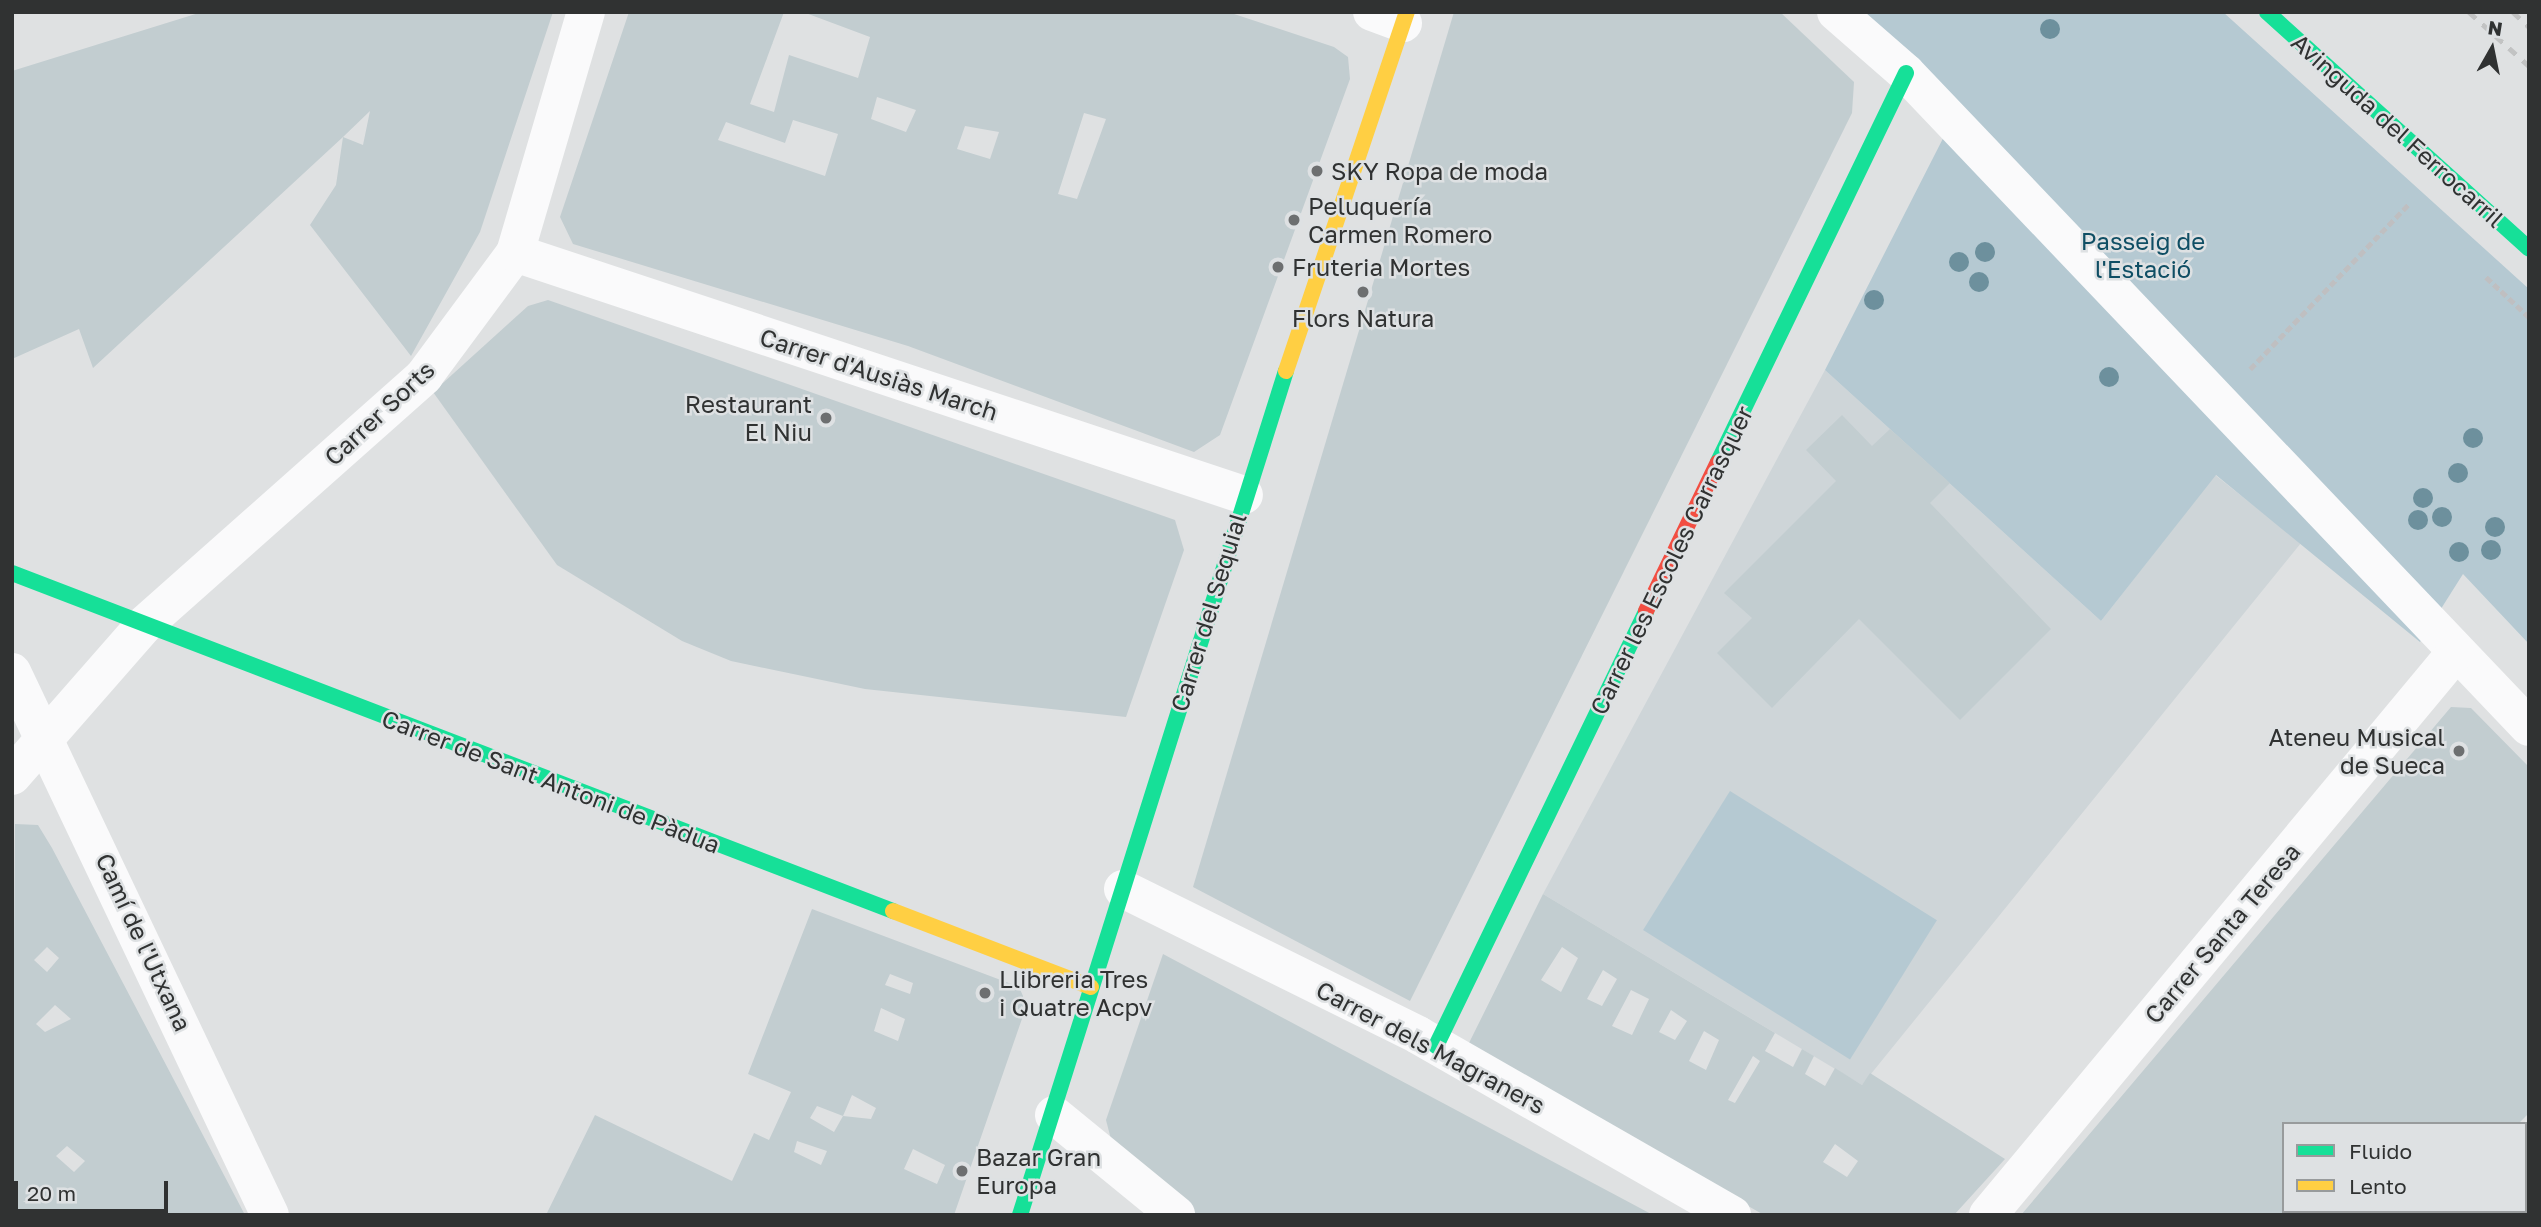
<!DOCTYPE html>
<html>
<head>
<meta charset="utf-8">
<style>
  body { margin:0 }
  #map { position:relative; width:2541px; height:1227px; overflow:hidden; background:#dfe1e2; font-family:"Golos Text",sans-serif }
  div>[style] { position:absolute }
  .built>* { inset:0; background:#ced5d8 }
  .green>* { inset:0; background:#b5c9d2; transform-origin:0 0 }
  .building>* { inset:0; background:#c2cdd0 }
  .path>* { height:4.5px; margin-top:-2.25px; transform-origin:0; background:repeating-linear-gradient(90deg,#bfbfc1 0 7px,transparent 0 10.5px) }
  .street>* { height:38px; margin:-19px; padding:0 19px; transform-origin:19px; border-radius:19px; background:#fafafb }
  .fast>* { height:16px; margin:-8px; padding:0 8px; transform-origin:8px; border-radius:8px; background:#16e098 }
  .slow>* { height:16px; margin:-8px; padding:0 8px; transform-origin:8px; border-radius:8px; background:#ffcf43 }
  .jam>* { height:16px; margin:-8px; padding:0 8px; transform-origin:8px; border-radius:8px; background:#f24e42 }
  .rail>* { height:5px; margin-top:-2.5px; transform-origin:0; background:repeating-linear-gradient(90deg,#c2c3c3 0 9px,transparent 0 18px) }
  .trees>* { width:20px; height:20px; margin:-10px; border-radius:50%; background:#6d909d }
  .dots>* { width:19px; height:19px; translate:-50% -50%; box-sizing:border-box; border:4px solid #dee1e3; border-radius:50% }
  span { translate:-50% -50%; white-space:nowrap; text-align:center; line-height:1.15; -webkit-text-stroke:5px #dee1e3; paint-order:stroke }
  .street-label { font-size:24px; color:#303232 }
  .poi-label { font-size:24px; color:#303232 }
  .left { translate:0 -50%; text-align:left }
  .right { translate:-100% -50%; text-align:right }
  .park-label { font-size:24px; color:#0f4e64 }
  .frame { position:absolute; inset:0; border:14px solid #303232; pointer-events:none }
  .legend { position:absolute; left:2282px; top:1122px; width:245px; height:91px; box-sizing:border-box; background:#dee1e3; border:2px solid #989b9c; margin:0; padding:9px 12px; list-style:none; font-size:21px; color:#303232 }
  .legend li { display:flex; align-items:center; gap:14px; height:35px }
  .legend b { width:35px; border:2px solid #989b9c }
  .north { position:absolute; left:2457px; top:14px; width:70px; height:70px; -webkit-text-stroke:5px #dee1e3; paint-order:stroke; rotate:9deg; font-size:19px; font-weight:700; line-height:28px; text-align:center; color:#303232 }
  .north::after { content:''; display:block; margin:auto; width:24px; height:32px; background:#303232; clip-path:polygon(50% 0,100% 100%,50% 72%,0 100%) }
  .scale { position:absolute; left:14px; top:1181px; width:154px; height:32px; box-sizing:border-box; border:4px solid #303232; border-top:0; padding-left:9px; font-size:21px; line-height:24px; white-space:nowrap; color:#303232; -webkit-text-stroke:5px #dee1e3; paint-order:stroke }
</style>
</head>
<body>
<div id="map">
  <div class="built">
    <i style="clip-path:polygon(1825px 370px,2101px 621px,2215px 475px,2301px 543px,1862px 1085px,1543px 894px)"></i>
  </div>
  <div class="green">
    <i style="clip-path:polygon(1856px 12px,2223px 12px,2529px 289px,2529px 644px,2463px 574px,2420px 642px,2216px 475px,2101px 621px,1825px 370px,1959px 107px)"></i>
    <i style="left:1730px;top:791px;width:244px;height:164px;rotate:32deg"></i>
  </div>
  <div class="building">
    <i style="clip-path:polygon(evenodd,202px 12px,553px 12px,480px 232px,411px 356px,310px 225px,336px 185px,343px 137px,93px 368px,79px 329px,12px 359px,12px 71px,202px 12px,370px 111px,363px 145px,343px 137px,370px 111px)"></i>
    <i style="clip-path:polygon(evenodd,629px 12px,784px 12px,750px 104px,774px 112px,789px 55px,858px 78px,870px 37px,803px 12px,1228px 12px,1334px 47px,1348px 57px,1350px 79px,1220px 435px,1194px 452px,908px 346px,573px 244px,560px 217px,629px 12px,877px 97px,916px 110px,906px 132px,871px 119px,877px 97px,629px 12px,1084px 113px,1106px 119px,1077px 199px,1058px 194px,1084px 113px,629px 12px,793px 120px,838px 134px,825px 176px,718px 140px,726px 122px,785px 143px,793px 120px,629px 12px,965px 126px,999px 132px,990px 159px,957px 149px,965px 126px)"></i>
    <i style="clip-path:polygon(1454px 12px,1780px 12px,1854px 82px,1852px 113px,1410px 1001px,1193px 887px)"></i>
    <i style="clip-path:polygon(548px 300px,1175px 520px,1184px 550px,1126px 717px,865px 689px,731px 661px,682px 641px,557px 565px,433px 392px,528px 306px)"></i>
    <i style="clip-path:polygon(1842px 415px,1872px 446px,1890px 429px,1950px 483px,1930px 503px,2051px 629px,1960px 720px,1859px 619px,1772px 708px,1717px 653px,1752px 618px,1724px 593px,1836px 481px,1806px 450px)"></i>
    <i style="clip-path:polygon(2451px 707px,2471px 708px,2529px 767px,2529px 1113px,2518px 1124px,2284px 1124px,2284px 1211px,2430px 1211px,2426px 1215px,2021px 1215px)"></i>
    <i style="clip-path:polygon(evenodd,15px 824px,38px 825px,52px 848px,245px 1215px,12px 1215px,15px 824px,47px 947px,59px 958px,47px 972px,34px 960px,47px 947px,15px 824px,55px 1005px,71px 1019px,45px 1032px,36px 1024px,55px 1005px,15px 824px,67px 1146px,85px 1161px,74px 1172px,56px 1156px,67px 1146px)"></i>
    <i style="clip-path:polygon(evenodd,1543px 894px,1775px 1033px,1765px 1051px,1793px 1067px,1802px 1049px,1814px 1056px,1805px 1074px,1825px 1086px,1835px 1068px,1862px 1085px,1870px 1073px,2005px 1159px,1954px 1215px,1764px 1215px,1467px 1047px,1543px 894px,1562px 947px,1578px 958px,1561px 992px,1541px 980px,1562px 947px,1543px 894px,1603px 970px,1617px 979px,1602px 1006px,1587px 999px,1603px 970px,1543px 894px,1631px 990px,1649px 999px,1632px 1035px,1612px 1026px,1631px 990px,1543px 894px,1671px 1010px,1687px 1021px,1675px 1040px,1659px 1032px,1671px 1010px,1543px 894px,1704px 1031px,1719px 1040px,1706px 1070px,1689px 1061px,1704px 1031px,1543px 894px,1753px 1056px,1760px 1061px,1735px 1103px,1728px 1100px,1753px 1056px,1543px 894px,1835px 1144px,1858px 1161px,1847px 1177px,1823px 1162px,1835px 1144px)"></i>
    <i style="clip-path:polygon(evenodd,812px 909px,1019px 987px,1023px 996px,1024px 1013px,954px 1215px,546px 1215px,595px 1115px,732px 1181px,754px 1133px,769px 1140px,791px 1092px,748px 1074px,812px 909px,890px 974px,913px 983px,910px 994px,885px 985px,890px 974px,812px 909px,881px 1008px,905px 1019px,898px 1041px,874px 1031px,881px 1008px,812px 909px,852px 1095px,876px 1108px,871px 1119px,843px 1116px,852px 1095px,812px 909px,817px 1106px,843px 1116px,834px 1132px,810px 1118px,817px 1106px,812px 909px,797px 1141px,827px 1151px,821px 1165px,794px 1152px,797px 1141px,812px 909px,913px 1149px,945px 1165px,937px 1184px,904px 1169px,913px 1149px)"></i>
    <i style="clip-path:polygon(1163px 954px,1653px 1215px,1197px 1215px,1113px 1147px,1106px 1120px)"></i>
    <i style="clip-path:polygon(2529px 1199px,2529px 1215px,2512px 1215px,2525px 1211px)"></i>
  </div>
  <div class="path">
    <i style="left:2486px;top:277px;width:59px;rotate:42.9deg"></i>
    <i style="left:2250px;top:369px;width:228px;rotate:-46.1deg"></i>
  </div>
  <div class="street">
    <i style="left:1372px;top:12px;width:33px;rotate:20deg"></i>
    <i style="left:1836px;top:12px;width:93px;rotate:41.1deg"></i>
    <i style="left:1906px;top:73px;width:903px;rotate:46.39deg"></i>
    <i style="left:515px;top:253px;width:768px;rotate:18.36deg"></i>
    <i style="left:12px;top:672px;width:601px;rotate:64.59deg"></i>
    <i style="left:12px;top:776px;width:201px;rotate:-48.8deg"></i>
    <i style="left:144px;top:625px;width:375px;rotate:-41.6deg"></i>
    <i style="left:424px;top:376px;width:153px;rotate:-53.5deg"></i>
    <i style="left:515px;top:253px;width:251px;rotate:-73.6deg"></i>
    <i style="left:1123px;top:889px;width:329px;rotate:26.3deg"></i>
    <i style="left:1418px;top:1035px;width:362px;rotate:29.8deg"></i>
    <i style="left:1054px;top:1115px;width:158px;rotate:39.3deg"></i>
    <i style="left:2525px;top:1149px;width:6px;rotate:-45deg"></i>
    <i style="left:1988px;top:1215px;width:732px;rotate:-50.26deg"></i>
    <i style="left:2459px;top:1215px;width:5px;rotate:-53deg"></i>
  </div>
  <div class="fast">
    <i style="left:2267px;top:12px;width:353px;rotate:42.1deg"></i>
    <i style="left:1718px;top:462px;width:432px;rotate:-64.2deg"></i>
    <i style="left:12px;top:573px;width:944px;rotate:20.99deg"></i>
    <i style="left:1436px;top:1046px;width:483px;rotate:-64.2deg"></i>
    <i style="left:1020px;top:1215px;width:885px;rotate:-72.51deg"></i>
  </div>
  <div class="slow">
    <i style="left:1286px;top:371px;width:379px;rotate:-71.4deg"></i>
    <i style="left:893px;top:911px;width:212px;rotate:21deg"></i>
  </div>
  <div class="jam">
    <i style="left:1646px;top:611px;width:165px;rotate:-64.2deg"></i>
  </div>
  <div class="rail">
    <i style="left:2469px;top:12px;width:81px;rotate:42deg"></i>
    <i style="left:2513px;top:12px;width:22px;rotate:43deg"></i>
  </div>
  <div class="trees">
    <i style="left:2050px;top:29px"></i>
    <i style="left:1985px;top:252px"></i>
    <i style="left:1959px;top:262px"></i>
    <i style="left:1979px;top:282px"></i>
    <i style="left:1874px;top:300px"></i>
    <i style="left:2109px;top:377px"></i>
    <i style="left:2473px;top:438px"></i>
    <i style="left:2458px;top:473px"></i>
    <i style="left:2423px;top:498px"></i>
    <i style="left:2442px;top:517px"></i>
    <i style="left:2418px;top:520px"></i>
    <i style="left:2495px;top:527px"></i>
    <i style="left:2491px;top:550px"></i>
    <i style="left:2459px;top:552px"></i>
  </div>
  <div class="dots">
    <i style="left:1317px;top:171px;background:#6d6f70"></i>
    <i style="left:1294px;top:220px;background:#6d6f70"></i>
    <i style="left:1278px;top:267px;background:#6d6f70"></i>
    <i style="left:1363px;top:292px;background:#6d6f70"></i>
    <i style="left:826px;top:418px;background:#6d6f70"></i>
    <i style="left:2459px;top:751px;background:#6d6f70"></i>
    <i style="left:985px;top:993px;background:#6d6f70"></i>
    <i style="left:962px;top:1171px;background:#6d6f70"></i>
  </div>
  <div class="street-label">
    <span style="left:2398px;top:130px;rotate:42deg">Avinguda del Ferrocarril</span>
    <span style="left:879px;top:374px;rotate:18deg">Carrer d'Ausiàs March</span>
    <span style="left:379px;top:413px;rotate:-43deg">Carrer Sorts</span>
    <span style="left:1671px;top:560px;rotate:-64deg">Carrer les Escoles Carrasquer</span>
    <span style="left:1208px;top:612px;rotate:-73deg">Carrer del Sequial</span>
    <span style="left:551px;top:781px;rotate:21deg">Carrer de Sant Antoni de Pàdua</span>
    <span style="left:2222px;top:933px;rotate:-50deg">Carrer Santa Teresa</span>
    <span style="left:144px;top:942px;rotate:65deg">Camí de l'Utxana</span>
    <span style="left:1431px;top:1047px;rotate:28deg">Carrer dels Magraners</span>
  </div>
  <div class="poi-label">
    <span class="left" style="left:1331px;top:171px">SKY Ropa de moda</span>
    <span class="left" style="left:1308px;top:220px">Peluquería<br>Carmen Romero</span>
    <span class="left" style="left:1292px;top:267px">Fruteria Mortes</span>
    <span style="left:1363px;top:318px">Flors Natura</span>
    <span class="right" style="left:812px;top:418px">Restaurant<br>El Niu</span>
    <span class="right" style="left:2445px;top:751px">Ateneu Musical<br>de Sueca</span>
    <span class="left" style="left:999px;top:993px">Llibreria Tres<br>i Quatre Acpv</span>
    <span class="left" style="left:976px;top:1171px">Bazar Gran<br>Europa</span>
  </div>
  <div class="park-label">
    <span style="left:2143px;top:255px">Passeig de<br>l'Estació</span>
  </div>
  <div class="frame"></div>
  <ul class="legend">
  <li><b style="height:9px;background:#16e098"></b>Fluido</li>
  <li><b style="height:9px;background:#ffcf43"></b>Lento</li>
  </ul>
  <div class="north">N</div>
  <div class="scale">20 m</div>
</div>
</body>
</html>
